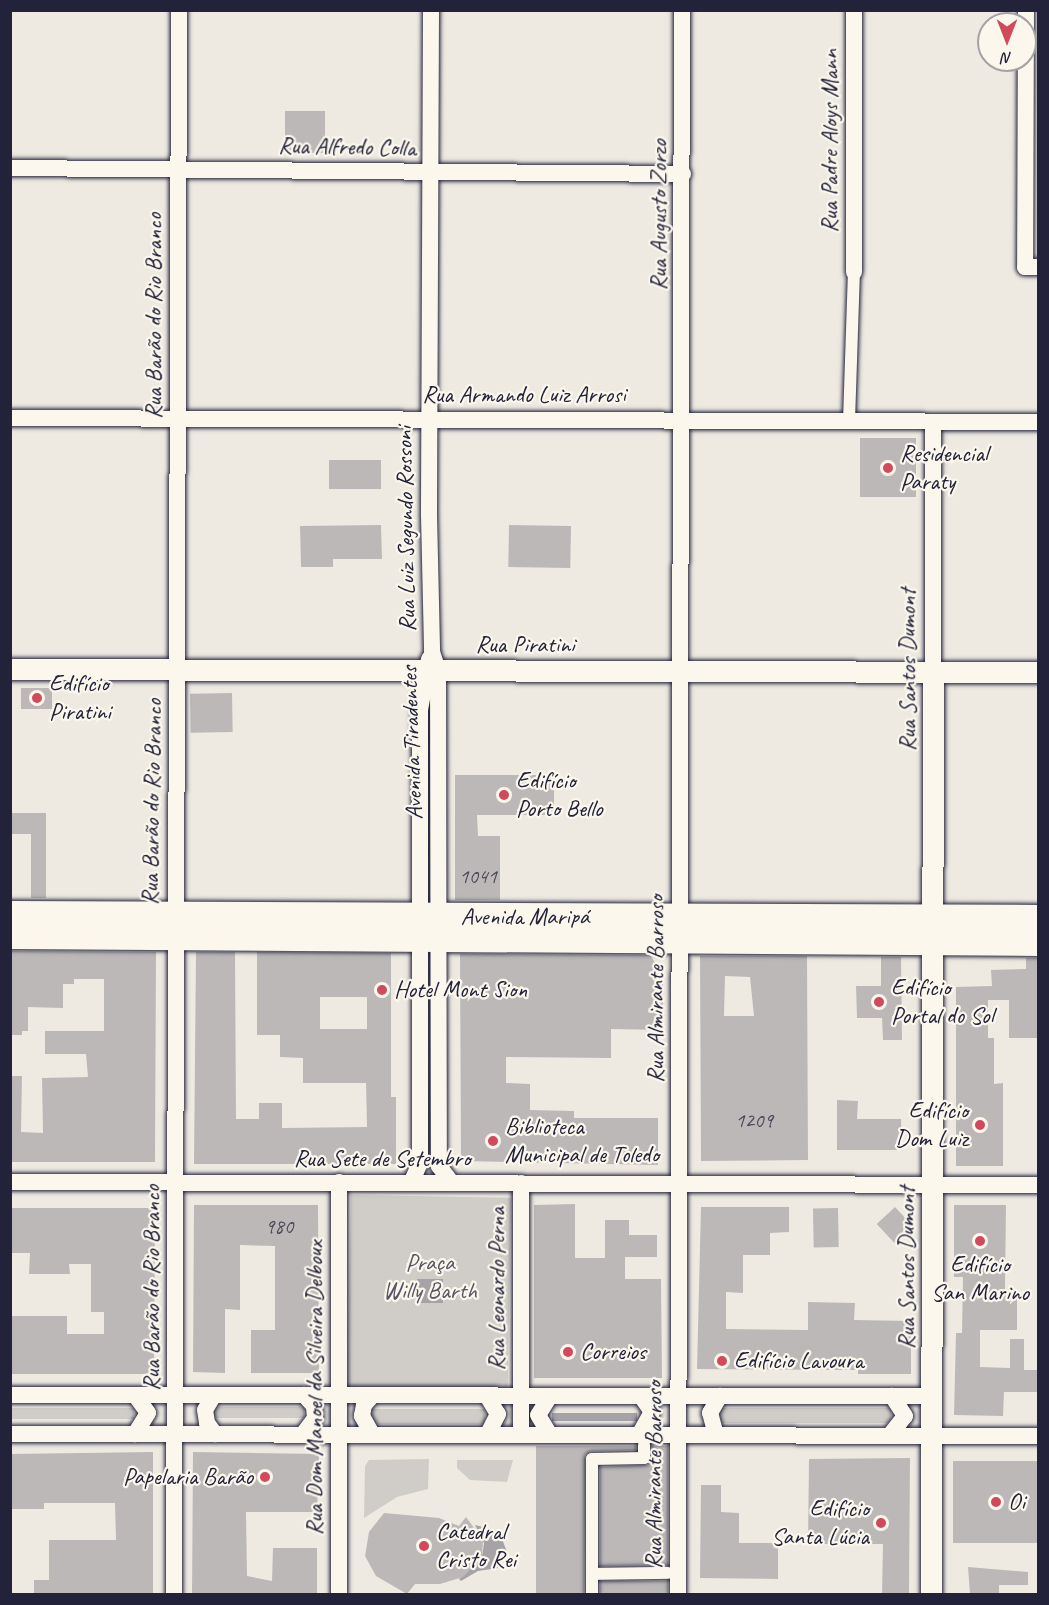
<!DOCTYPE html>
<html>
<head>
<meta charset="utf-8">
<style>
  body { margin:0 }
  #map { position:relative; width:1049px; height:1605px; overflow:hidden; background:#eeeae2; font-family:Caveat,sans-serif }
  div>[style] { position:absolute }
  .green>* { inset:0; background:#d0cdc9; transform-origin:0 0 }
  .water>* { inset:0; background:#a6a3a7; transform-origin:0 0 }
  .building>* { inset:0; background:#bcb8b8; transform-origin:0 0 }
  .roads { filter:drop-shadow(0 0 2px #22223b) drop-shadow(0 0 2px #22223b) }
  .pedestrian>* { height:12px; margin:-6px; padding:0 6px; transform-origin:6px; border-radius:6px; background:#fbf7ec }
  .minor>* { height:16px; margin:-8px; padding:0 8px; transform-origin:8px; border-radius:8px; background:#fbf7ec }
  .tertiary>* { height:21px; margin:-10.5px; padding:0 10.5px; transform-origin:10.5px; border-radius:10.5px; background:#fbf7ec }
  .primary>* { height:27px; margin:-13.5px; padding:0 13.5px; transform-origin:13.5px; border-radius:13.5px; background:#fbf7ec }
  .dots>* { width:16px; height:16px; translate:-50% -50%; box-sizing:border-box; border:3px solid #fbf7ec; border-radius:50% }
  span { translate:-50% -50%; white-space:nowrap; text-align:center; line-height:1.15; -webkit-text-stroke:4.5px #fbf7ec; paint-order:stroke }
  .number-label { font-size:21px; color:#48485a }
  .number-label span { -webkit-text-stroke-width:0 }
  .street-label { font-size:24px; color:#22223b }
  .poi-label { font-size:24px; color:#22223b }
  .left { translate:0 -50%; text-align:left }
  .right { translate:-100% -50%; text-align:right }
  .park-label { font-size:24px; color:#565566 }
  .frame { position:absolute; inset:0; border:12px solid #22223b; pointer-events:none }
  .north { position:absolute; left:977px; top:12px; width:60px; height:60px; box-sizing:border-box; background:#fbf7ec; border:2px solid #a4a2a5; border-radius:50%; rotate:180deg; font-size:16px; font-weight:700; line-height:24px; text-align:center; color:#22223b }
  .north::after { content:''; display:block; margin:auto; width:21px; height:27px; background:#d1495b; clip-path:polygon(50% 0,100% 100%,50% 72%,0 100%) }
</style>
</head>
<body>
<div id="map">
  <div class="green">
    <i style="left:351px;top:1195px;width:160px;height:194px;rotate:1deg"></i>
    <i style="left:212px;top:1407px;width:92px;height:11px"></i>
    <i style="left:10px;top:1408px;width:124px;height:11px"></i>
    <i style="left:891px;top:1408px;width:15px;height:171px;rotate:90deg"></i>
    <i style="left:372px;top:1409px;width:113px;height:15px"></i>
    <i style="clip-path:polygon(429px 1459px,428px 1489px,397px 1497px,364px 1518px,365px 1466px,369px 1460px)"></i>
    <i style="clip-path:polygon(457px 1460px,513px 1460px,507px 1482px,470px 1480px,457px 1468px)"></i>
  </div>
  <div class="water">
    <i style="left:417px;top:1279px;width:26px;height:24px"></i>
    <i style="left:552px;top:1413px;width:85px;height:8px"></i>
    <i style="clip-path:polygon(475px 1525px,499px 1531px,507px 1552px,498px 1568px,478px 1571px,461px 1581px,459px 1579px,482px 1557px,484px 1543px)"></i>
  </div>
  <div class="building">
    <i style="left:285px;top:111px;width:40px;height:42px"></i>
    <i style="left:860px;top:438px;width:56px;height:59px"></i>
    <i style="left:329px;top:460px;width:52px;height:29px"></i>
    <i style="clip-path:polygon(381px 525px,382px 559px,333px 559px,333px 567px,301px 567px,300px 526px)"></i>
    <i style="left:509px;top:525px;width:62px;height:42px;rotate:1deg"></i>
    <i style="left:21px;top:688px;width:31px;height:21px"></i>
    <i style="left:232px;top:693px;width:39px;height:42px;rotate:89deg"></i>
    <i style="clip-path:polygon(455px 775px,554px 775px,554px 815px,477px 815px,478px 836px,500px 836px,500px 900px,455px 900px)"></i>
    <i style="clip-path:polygon(10px 813px,46px 813px,46px 898px,31px 898px,31px 834px,10px 834px)"></i>
    <i style="clip-path:polygon(10px 951px,156px 952px,155px 1162px,10px 1162px,10px 1076px,22px 1076px,21px 1132px,43px 1133px,42px 1078px,88px 1077px,86px 1054px,45px 1054px,45px 1031px,104px 1031px,104px 979px,74px 979px,74px 984px,63px 984px,63px 1008px,28px 1007px,28px 1031px,22px 1031px,22px 1035px,10px 1035px)"></i>
    <i style="clip-path:polygon(evenodd,196px 952px,235px 952px,236px 1119px,259px 1119px,259px 1103px,282px 1103px,282px 1128px,367px 1127px,366px 1083px,303px 1083px,303px 1058px,280px 1057px,280px 1035px,257px 1035px,257px 952px,391px 953px,391px 1097px,396px 1097px,396px 1164px,194px 1164px,196px 952px,320px 997px,367px 997px,367px 1029px,320px 1029px,320px 997px)"></i>
    <i style="clip-path:polygon(460px 954px,650px 955px,663px 975px,663px 1030px,611px 1029px,611px 1058px,506px 1057px,506px 1083px,530px 1084px,530px 1110px,574px 1111px,574px 1118px,658px 1118px,658px 1165px,461px 1161px)"></i>
    <i style="clip-path:polygon(evenodd,700px 956px,807px 956px,808px 1160px,701px 1161px,700px 956px,725px 976px,750px 977px,754px 1016px,724px 1016px,725px 976px)"></i>
    <i style="clip-path:polygon(881px 957px,901px 957px,902px 1040px,883px 1040px,882px 1018px,857px 1018px,856px 986px,881px 986px)"></i>
    <i style="clip-path:polygon(1026px 958px,1038px 958px,1037px 1038px,1009px 1038px,1009px 1000px,988px 1000px,988px 1038px,994px 1038px,994px 1084px,1003px 1083px,1003px 1166px,956px 1166px,956px 987px,992px 986px,991px 970px,1026px 969px)"></i>
    <i style="clip-path:polygon(837px 1100px,858px 1101px,857px 1119px,901px 1119px,902px 1150px,837px 1150px)"></i>
    <i style="clip-path:polygon(575px 1204px,575px 1258px,605px 1258px,605px 1220px,629px 1220px,629px 1235px,657px 1235px,657px 1257px,625px 1257px,625px 1279px,661px 1279px,662px 1378px,534px 1378px,534px 1205px)"></i>
    <i style="clip-path:polygon(194px 1205px,318px 1205px,319px 1373px,251px 1373px,251px 1330px,275px 1330px,275px 1246px,240px 1245px,240px 1310px,225px 1309px,225px 1373px,193px 1372px)"></i>
    <i style="clip-path:polygon(954px 1205px,1006px 1205px,1005px 1289px,1017px 1289px,1017px 1330px,980px 1330px,980px 1367px,1010px 1368px,1010px 1339px,1024px 1339px,1024px 1370px,1038px 1370px,1038px 1392px,1004px 1392px,1003px 1416px,954px 1415px,956px 1333px,962px 1333px,963px 1277px,954px 1277px)"></i>
    <i style="clip-path:polygon(701px 1207px,789px 1207px,789px 1232px,770px 1233px,770px 1255px,743px 1255px,743px 1293px,726px 1292px,726px 1329px,808px 1330px,808px 1302px,855px 1303px,854px 1320px,911px 1321px,911px 1374px,858px 1374px,858px 1370px,697px 1369px)"></i>
    <i style="left:895px;top:1207px;width:26px;height:25px;rotate:47deg"></i>
    <i style="clip-path:polygon(10px 1208px,155px 1208px,154px 1374px,10px 1374px,10px 1316px,67px 1316px,67px 1334px,104px 1334px,104px 1312px,91px 1312px,91px 1264px,69px 1264px,70px 1274px,29px 1274px,30px 1253px,10px 1253px)"></i>
    <i style="left:838px;top:1208px;width:39px;height:25px;rotate:89deg"></i>
    <i style="clip-path:polygon(536px 1446px,636px 1446px,636px 1450px,592px 1451px,585px 1455px,584px 1594px,536px 1594px)"></i>
    <i style="clip-path:polygon(652px 1446px,668px 1446px,668px 1565px,600px 1566px,600px 1467px,648px 1465px)"></i>
    <i style="clip-path:polygon(153px 1452px,153px 1594px,34px 1594px,34px 1580px,49px 1580px,49px 1540px,116px 1540px,115px 1503px,44px 1503px,44px 1509px,10px 1509px,10px 1454px)"></i>
    <i style="clip-path:polygon(193px 1452px,319px 1454px,317px 1512px,246px 1512px,247px 1576px,272px 1581px,273px 1548px,317px 1548px,317px 1594px,192px 1594px)"></i>
    <i style="clip-path:polygon(910px 1458px,909px 1594px,882px 1594px,883px 1544px,808px 1544px,809px 1459px)"></i>
    <i style="left:953px;top:1461px;width:85px;height:82px"></i>
    <i style="clip-path:polygon(701px 1485px,721px 1485px,721px 1512px,739px 1513px,739px 1543px,778px 1543px,778px 1579px,700px 1578px)"></i>
    <i style="clip-path:polygon(384px 1513px,439px 1518px,459px 1526px,466px 1517px,483px 1540px,482px 1557px,463px 1577px,440px 1584px,415px 1584px,407px 1594px,376px 1576px,365px 1556px,369px 1532px)"></i>
    <i style="clip-path:polygon(968px 1567px,1028px 1572px,1028px 1585px,999px 1585px,999px 1594px,970px 1594px)"></i>
    <i style="left:668px;top:1581px;width:13px;height:68px;rotate:90deg"></i>
  </div>
  <div class="roads">
    <div class="pedestrian">
      <i style="left:849px;top:421px;width:149px;rotate:-88.1deg"></i>
      <i style="left:592px;top:1574px;width:76px;rotate:-0.8deg"></i>
      <i style="left:592px;top:1594px;width:135px;rotate:-90deg"></i>
      <i style="left:592px;top:1459px;width:52px;rotate:-1.1deg"></i>
      <i style="left:644px;top:1458px;width:13px;rotate:-90deg"></i>
    </div>
    <div class="minor">
      <i style="left:431px;top:10px;width:505px;rotate:90.23deg"></i>
      <i style="left:429px;top:515px;width:137px;rotate:88.7deg"></i>
      <i style="left:432px;top:652px;width:19px;rotate:72deg"></i>
      <i style="left:438px;top:670px;width:496px;rotate:89.9deg"></i>
      <i style="left:439px;top:1166px;width:21px;rotate:53deg"></i>
      <i style="left:1026px;top:10px;width:257px;rotate:90.2deg"></i>
      <i style="left:1025px;top:267px;width:13px"></i>
      <i style="left:10px;top:168px;width:673px;rotate:0.51deg"></i>
      <i style="left:854px;top:272px;width:262px;rotate:-90deg"></i>
      <i style="left:10px;top:418px;width:1028px;rotate:0.22deg"></i>
      <i style="left:933px;top:672px;width:250px;rotate:-90deg"></i>
      <i style="left:10px;top:1182px;width:1028px;rotate:0.17deg"></i>
      <i style="left:339px;top:1182px;width:412px;rotate:90deg"></i>
      <i style="left:411px;top:1183px;width:22px;rotate:-66deg"></i>
      <i style="left:420px;top:1163px;width:453px;rotate:-90deg"></i>
      <i style="left:420px;top:710px;width:52px;rotate:-80deg"></i>
      <i style="left:521px;top:1183px;width:252px;rotate:90deg"></i>
      <i style="left:10px;top:1395px;width:921px;rotate:0.06deg"></i>
      <i style="left:135px;top:1395px;width:22px;rotate:54deg"></i>
      <i style="left:148px;top:1413px;width:25px;rotate:122deg"></i>
      <i style="left:214px;top:1395px;width:17px;rotate:121deg"></i>
      <i style="left:205px;top:1410px;width:13px;rotate:81deg"></i>
      <i style="left:207px;top:1423px;width:14px;rotate:54deg"></i>
      <i style="left:487px;top:1396px;width:21px;rotate:59deg"></i>
      <i style="left:498px;top:1414px;width:22px;rotate:117deg"></i>
      <i style="left:550px;top:1396px;width:22px;rotate:122deg"></i>
      <i style="left:538px;top:1415px;width:23px;rotate:59deg"></i>
      <i style="left:10px;top:1434px;width:1028px;rotate:0.11deg"></i>
      <i style="left:303px;top:1434px;width:20px;rotate:-53deg"></i>
      <i style="left:315px;top:1418px;width:12px;rotate:-95deg"></i>
      <i style="left:314px;top:1406px;width:15px;rotate:-132deg"></i>
      <i style="left:372px;top:1434px;width:21px;rotate:-119deg"></i>
      <i style="left:362px;top:1416px;width:11px;rotate:-80deg"></i>
      <i style="left:364px;top:1405px;width:13px;rotate:-48deg"></i>
      <i style="left:639px;top:1435px;width:26px;rotate:-61deg"></i>
      <i style="left:652px;top:1412px;width:19px;rotate:-125deg"></i>
      <i style="left:716px;top:1435px;width:23px;rotate:-105deg"></i>
      <i style="left:710px;top:1413px;width:20px;rotate:-60deg"></i>
      <i style="left:890px;top:1435px;width:24px;rotate:-52deg"></i>
      <i style="left:905px;top:1416px;width:24px;rotate:-123deg"></i>
      <i style="left:174px;top:1594px;width:1584px;rotate:-89.82deg"></i>
      <i style="left:678px;top:1594px;width:1584px;rotate:-89.86deg"></i>
    </div>
    <div class="tertiary">
      <i style="left:10px;top:669px;width:1028px;rotate:0.17deg"></i>
      <i style="left:931px;top:1594px;width:922px;rotate:-89.88deg"></i>
    </div>
    <div class="primary">
      <i style="left:10px;top:914px;width:1028px;rotate:0.22deg"></i>
      <i style="left:10px;top:935px;width:1028px;rotate:0.39deg"></i>
    </div>
  </div>
  <div class="dots">
    <i style="left:888px;top:468px;background:#d1495b"></i>
    <i style="left:37px;top:698px;background:#d1495b"></i>
    <i style="left:504px;top:795px;background:#d1495b"></i>
    <i style="left:382px;top:990px;background:#d1495b"></i>
    <i style="left:879px;top:1002px;background:#d1495b"></i>
    <i style="left:980px;top:1125px;background:#d1495b"></i>
    <i style="left:493px;top:1141px;background:#d1495b"></i>
    <i style="left:980px;top:1241px;background:#d1495b"></i>
    <i style="left:568px;top:1352px;background:#d1495b"></i>
    <i style="left:722px;top:1361px;background:#d1495b"></i>
    <i style="left:265px;top:1477px;background:#d1495b"></i>
    <i style="left:996px;top:1502px;background:#d1495b"></i>
    <i style="left:881px;top:1523px;background:#d1495b"></i>
    <i style="left:424px;top:1546px;background:#d1495b"></i>
  </div>
  <div class="number-label">
    <span style="left:478px;top:876px">1041</span>
    <span style="left:754px;top:1120px">1209</span>
    <span style="left:279px;top:1226px">980</span>
  </div>
  <div class="street-label">
    <span style="left:830px;top:141px;rotate:-90deg">Rua Padre Aloys Mann</span>
    <span style="left:347px;top:147px;rotate:1deg">Rua Alfredo Colla</span>
    <span style="left:659px;top:215px;rotate:-90deg">Rua Augusto Zorzo</span>
    <span style="left:154px;top:316px;rotate:-90deg">Rua Barão do Rio Branco</span>
    <span style="left:524px;top:395px">Rua Armando Luiz Arrosi</span>
    <span style="left:406px;top:529px;rotate:-91deg">Rua Luiz Segundo Rossoni</span>
    <span style="left:525px;top:645px">Rua Piratini</span>
    <span style="left:908px;top:670px;rotate:-90deg">Rua Santos Dumont</span>
    <span style="left:412px;top:743px;rotate:-92deg">Avenida Tiradentes</span>
    <span style="left:152px;top:802px;rotate:-89deg">Rua Barão do Rio Branco</span>
    <span style="left:525px;top:917px">Avenida Maripá</span>
    <span style="left:656px;top:989px;rotate:-90deg">Rua Almirante Barroso</span>
    <span style="left:382px;top:1159px">Rua Sete de Setembro</span>
    <span style="left:907px;top:1268px;rotate:-90deg">Rua Santos Dumont</span>
    <span style="left:152px;top:1288px;rotate:-90deg">Rua Barão do Rio Branco</span>
    <span style="left:497px;top:1289px;rotate:-90deg">Rua Leonardo Perna</span>
    <span style="left:315px;top:1388px;rotate:-90deg">Rua Dom Manoel da Silveira Delboux</span>
    <span style="left:654px;top:1475px;rotate:-90deg">Rua Almirante Barroso</span>
  </div>
  <div class="poi-label">
    <span class="left" style="left:900px;top:468px">Residencial<br>Paraty</span>
    <span class="left" style="left:49px;top:698px">Edifício<br>Piratini</span>
    <span class="left" style="left:516px;top:795px">Edifício<br>Porto Bello</span>
    <span class="left" style="left:891px;top:1002px">Edifício<br>Portal do Sol</span>
    <span class="left" style="left:394px;top:990px">Hotel Mont Sion</span>
    <span class="right" style="left:968px;top:1125px">Edifício<br>Dom Luiz</span>
    <span class="left" style="left:505px;top:1141px">Biblioteca<br>Municipal de Toledo</span>
    <span style="left:980px;top:1279px">Edifício<br>San Marino</span>
    <span class="left" style="left:580px;top:1352px">Correios</span>
    <span class="left" style="left:734px;top:1361px">Edifício Lavoura</span>
    <span class="right" style="left:253px;top:1477px">Papelaria Barão</span>
    <span class="left" style="left:1008px;top:1502px">Oi</span>
    <span class="right" style="left:869px;top:1523px">Edifício<br>Santa Lúcia</span>
    <span class="left" style="left:436px;top:1546px">Catedral<br>Cristo Rei</span>
  </div>
  <div class="park-label">
    <span style="left:430px;top:1277px">Praça<br>Willy Barth</span>
  </div>
  <div class="frame"></div>
  <div class="north">N</div>
</div>
</body>
</html>
